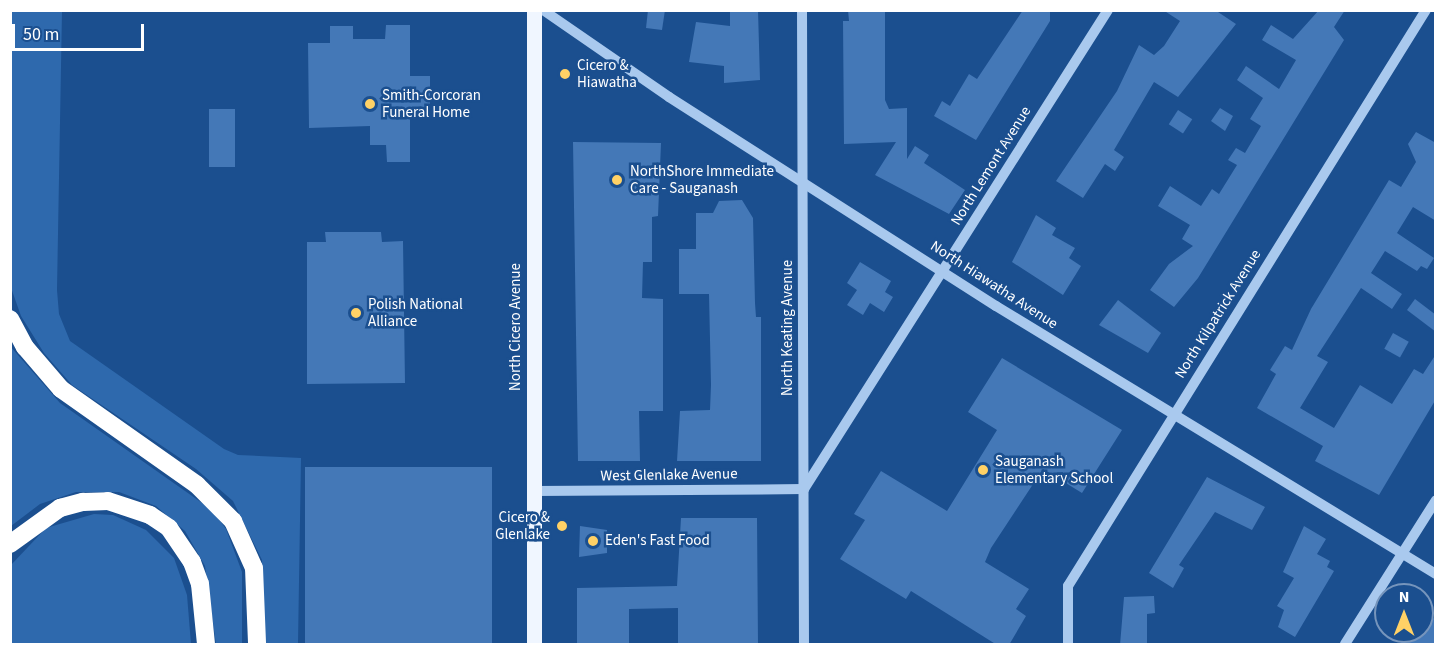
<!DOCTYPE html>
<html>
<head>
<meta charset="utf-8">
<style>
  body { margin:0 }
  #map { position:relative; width:1446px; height:655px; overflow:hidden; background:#1b4f8f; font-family:"Source Sans 3",sans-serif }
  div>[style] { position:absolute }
  .green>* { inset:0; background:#2e69ad }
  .building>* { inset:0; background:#4478b7; transform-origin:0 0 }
  .minor>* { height:10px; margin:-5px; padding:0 5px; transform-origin:5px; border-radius:5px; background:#a9c9ee }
  .major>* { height:15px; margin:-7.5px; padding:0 7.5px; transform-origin:7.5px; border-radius:7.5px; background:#f0f6ff }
  .highway>* { height:18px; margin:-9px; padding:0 9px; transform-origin:9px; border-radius:9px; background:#fff }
  .dots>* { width:16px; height:16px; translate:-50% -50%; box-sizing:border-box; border:3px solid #1b4f8f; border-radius:50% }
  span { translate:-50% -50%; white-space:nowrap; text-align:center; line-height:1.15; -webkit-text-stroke:5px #1b4f8f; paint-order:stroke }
  .poi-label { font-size:15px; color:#fff }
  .left { translate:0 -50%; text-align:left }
  .right { translate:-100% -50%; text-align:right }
  .street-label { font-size:15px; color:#fff }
  .frame { position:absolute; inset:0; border:12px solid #fff; pointer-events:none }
  .north { position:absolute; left:1374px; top:583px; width:60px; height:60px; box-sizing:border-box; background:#1b4f8f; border:2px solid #7695bc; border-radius:50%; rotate:0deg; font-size:16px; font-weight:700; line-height:24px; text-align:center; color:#fff }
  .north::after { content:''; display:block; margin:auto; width:21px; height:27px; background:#ffd166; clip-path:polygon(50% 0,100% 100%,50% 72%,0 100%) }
  .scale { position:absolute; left:12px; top:24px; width:132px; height:27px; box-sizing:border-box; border:3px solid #fff; border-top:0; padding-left:8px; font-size:18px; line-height:21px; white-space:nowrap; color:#fff; -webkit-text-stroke:4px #1b4f8f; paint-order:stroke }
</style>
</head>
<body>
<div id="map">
  <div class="green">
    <i style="clip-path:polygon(10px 11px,62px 11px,57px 290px,59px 314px,70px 341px,224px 449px,238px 455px,301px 458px,298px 644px,264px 644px,262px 560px,233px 501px,196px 469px,72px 385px,44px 353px,21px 316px,10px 285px)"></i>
    <i style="clip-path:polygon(10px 346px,60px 403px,212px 510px,226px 529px,242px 572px,242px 644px,216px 644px,205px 566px,185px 531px,156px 506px,119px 492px,76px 492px,40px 504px,11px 526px)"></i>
    <i style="clip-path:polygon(94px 514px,113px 515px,146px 530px,174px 558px,187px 595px,191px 644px,11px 644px,11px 565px,46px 528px)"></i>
  </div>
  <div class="building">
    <i style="clip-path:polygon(648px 10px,665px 10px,662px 30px,646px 28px)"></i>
    <i style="clip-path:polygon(730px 10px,758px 10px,760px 80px,724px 83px,724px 66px,689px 62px,696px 22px,730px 26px)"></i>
    <i style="clip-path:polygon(848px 10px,885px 10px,885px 100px,889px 109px,907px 108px,907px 159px,915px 146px,929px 155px,924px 163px,965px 190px,949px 214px,875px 175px,896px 142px,844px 144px,843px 21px,849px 21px)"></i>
    <i style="clip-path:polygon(1023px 10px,1050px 10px,1050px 21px,976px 140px,934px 116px,942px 101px,950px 106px,969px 74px,977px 79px)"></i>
    <i style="clip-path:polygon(1163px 10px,1215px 10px,1236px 24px,1178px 97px,1154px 82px,1114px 150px,1124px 157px,1115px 171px,1105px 164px,1083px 198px,1056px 181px,1117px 91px,1139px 45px,1154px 55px,1164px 46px,1180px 21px)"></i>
    <i style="clip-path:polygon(1319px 10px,1345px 10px,1334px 27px,1344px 40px,1198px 278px,1174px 307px,1150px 290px,1169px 264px,1193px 246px,1182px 239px,1190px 225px,1158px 206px,1170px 186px,1201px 206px,1212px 189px,1219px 194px,1237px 165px,1228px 160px,1236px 148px,1245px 153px,1261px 126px,1250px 119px,1263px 98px,1237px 80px,1246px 66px,1279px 89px,1296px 60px,1262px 40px,1271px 25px,1293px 39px)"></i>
    <i style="clip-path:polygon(386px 25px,410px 25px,410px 76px,430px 76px,430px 117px,410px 117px,410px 162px,387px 162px,386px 145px,370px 145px,370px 126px,309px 128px,308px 43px,330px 43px,330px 26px,353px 26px,353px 39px,385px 39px)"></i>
    <i style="clip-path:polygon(1220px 108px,1233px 116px,1225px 131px,1211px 121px)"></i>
    <i style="left:209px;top:109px;width:26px;height:58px"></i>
    <i style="left:1178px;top:110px;width:17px;height:17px;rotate:33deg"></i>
    <i style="clip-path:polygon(1416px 132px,1436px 143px,1436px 221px,1413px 207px,1397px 233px,1434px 258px,1427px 269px,1421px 266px,1417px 271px,1385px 251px,1371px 273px,1402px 294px,1392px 309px,1361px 288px,1317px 356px,1328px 362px,1300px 408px,1334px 428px,1360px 385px,1392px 404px,1414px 369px,1423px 374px,1436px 354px,1436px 399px,1379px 495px,1315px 461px,1323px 446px,1257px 408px,1276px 374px,1270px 370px,1285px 346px,1292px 350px,1311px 309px,1389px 180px,1401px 187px,1416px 162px,1408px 144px)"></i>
    <i style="clip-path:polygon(573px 142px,661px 143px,658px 216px,652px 217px,652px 262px,643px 262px,642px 298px,663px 299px,663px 411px,639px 411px,640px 461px,578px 461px)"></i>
    <i style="clip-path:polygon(742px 200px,753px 218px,755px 303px,756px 317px,761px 317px,761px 461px,677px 461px,680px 411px,710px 410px,711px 385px,709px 294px,679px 294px,679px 249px,696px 249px,696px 213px,713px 213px,719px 201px)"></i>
    <i style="clip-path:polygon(1036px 215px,1056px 228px,1052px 235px,1075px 248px,1069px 258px,1081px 266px,1063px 295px,1012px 262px)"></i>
    <i style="clip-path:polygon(325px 232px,381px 232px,382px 242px,403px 241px,405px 383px,307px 384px,307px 242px,326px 242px)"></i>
    <i style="clip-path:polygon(860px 262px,891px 281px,885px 292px,893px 297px,884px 312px,870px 303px,863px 315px,847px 305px,857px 290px,847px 283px)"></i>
    <i style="clip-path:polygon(1415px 299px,1436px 315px,1436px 332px,1407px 310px)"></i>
    <i style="clip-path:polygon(1118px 300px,1161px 333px,1148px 353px,1099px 325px)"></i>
    <i style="left:1393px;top:333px;width:18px;height:18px;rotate:29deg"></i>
    <i style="clip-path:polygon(1002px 358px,1122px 430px,1082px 493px,1043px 469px,991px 548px,985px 562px,1029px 589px,1016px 609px,1026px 616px,1009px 645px,997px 645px,911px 591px,906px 599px,840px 559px,865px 520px,854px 514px,881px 471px,947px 511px,997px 430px,968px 412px)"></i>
    <i style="left:492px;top:467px;width:178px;height:187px;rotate:90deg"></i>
    <i style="clip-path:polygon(1207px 477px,1265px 507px,1252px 530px,1215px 512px,1179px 565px,1184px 568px,1173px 588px,1149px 573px)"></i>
    <i style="clip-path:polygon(681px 518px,757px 518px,758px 645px,678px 645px,678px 608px,629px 609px,629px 645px,577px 645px,577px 588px,677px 586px)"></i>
    <i style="clip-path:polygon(580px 526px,607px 530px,607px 553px,579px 557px)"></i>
    <i style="clip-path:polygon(1304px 526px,1326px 539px,1317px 554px,1330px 561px,1327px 567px,1334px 571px,1295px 637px,1278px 627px,1284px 610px,1277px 606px,1294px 578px,1283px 572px)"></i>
    <i style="clip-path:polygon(1154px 596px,1155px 613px,1147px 614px,1147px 645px,1120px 645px,1124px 597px)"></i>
    <i style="clip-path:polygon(1422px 611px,1436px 620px,1436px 645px,1399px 645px,1408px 631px,1422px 631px)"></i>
  </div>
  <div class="minor">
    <i style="left:543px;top:10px;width:153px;rotate:34.6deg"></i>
    <i style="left:669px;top:97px;width:388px;rotate:32.6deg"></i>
    <i style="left:996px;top:306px;width:515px;rotate:31.35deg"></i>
    <i style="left:802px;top:10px;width:634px;rotate:89.82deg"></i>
    <i style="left:534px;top:491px;width:270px;rotate:-0.4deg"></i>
    <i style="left:804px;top:489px;width:567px;rotate:-57.6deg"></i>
    <i style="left:1068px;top:644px;width:58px;rotate:-90deg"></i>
    <i style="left:1068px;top:586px;width:678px;rotate:-58.14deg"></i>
    <i style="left:1345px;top:644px;width:170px;rotate:-57.7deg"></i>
  </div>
  <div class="major">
    <i style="left:534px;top:644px;width:634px;rotate:-90deg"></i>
  </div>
  <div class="highway">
    <i style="left:10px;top:319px;width:32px;rotate:62deg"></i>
    <i style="left:25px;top:347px;width:55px;rotate:49.4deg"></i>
    <i style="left:61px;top:389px;width:166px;rotate:35.2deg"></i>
    <i style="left:197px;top:485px;width:51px;rotate:45deg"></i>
    <i style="left:233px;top:521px;width:51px;rotate:65.9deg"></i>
    <i style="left:254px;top:568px;width:76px;rotate:87.7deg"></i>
    <i style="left:10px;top:544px;width:62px;rotate:-35.8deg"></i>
    <i style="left:60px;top:508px;width:24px;rotate:-15deg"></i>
    <i style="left:83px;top:502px;width:25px;rotate:-2deg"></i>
    <i style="left:108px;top:501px;width:44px;rotate:18.4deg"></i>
    <i style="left:150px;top:515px;width:23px;rotate:34deg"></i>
    <i style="left:169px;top:528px;width:41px;rotate:55.9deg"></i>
    <i style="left:192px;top:562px;width:23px;rotate:70deg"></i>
    <i style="left:200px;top:584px;width:60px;rotate:84.3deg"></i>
  </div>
  <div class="dots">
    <i style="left:565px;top:74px;background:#ffd166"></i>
    <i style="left:370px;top:104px;background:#ffd166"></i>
    <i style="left:617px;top:180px;background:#ffd166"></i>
    <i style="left:356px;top:313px;background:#ffd166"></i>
    <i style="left:983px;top:470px;background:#ffd166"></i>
    <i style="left:562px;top:526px;background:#ffd166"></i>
    <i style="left:593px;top:541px;background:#ffd166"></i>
  </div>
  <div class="poi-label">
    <span class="left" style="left:577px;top:74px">Cicero &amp;<br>Hiawatha</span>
    <span class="left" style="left:382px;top:104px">Smith-Corcoran<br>Funeral Home</span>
    <span class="left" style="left:630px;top:180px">NorthShore Immediate<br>Care - Sauganash</span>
    <span class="left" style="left:368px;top:313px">Polish National<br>Alliance</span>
    <span class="left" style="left:995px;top:470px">Sauganash<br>Elementary School</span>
    <span class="right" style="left:550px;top:526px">Cicero &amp;<br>Glenlake</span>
    <span class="left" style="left:605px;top:541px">Eden's Fast Food</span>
  </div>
  <div class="street-label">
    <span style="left:991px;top:166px;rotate:-58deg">North Lemont Avenue</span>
    <span style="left:994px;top:285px;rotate:33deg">North Hiawatha Avenue</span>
    <span style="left:1218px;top:314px;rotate:-58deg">North Kilpatrick Avenue</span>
    <span style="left:516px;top:327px;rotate:-90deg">North Cicero Avenue</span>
    <span style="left:788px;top:328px;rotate:-90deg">North Keating Avenue</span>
    <span style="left:669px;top:475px;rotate:-1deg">West Glenlake Avenue</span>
  </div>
  <div class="frame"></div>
  <div class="north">N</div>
  <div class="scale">50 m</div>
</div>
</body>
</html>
